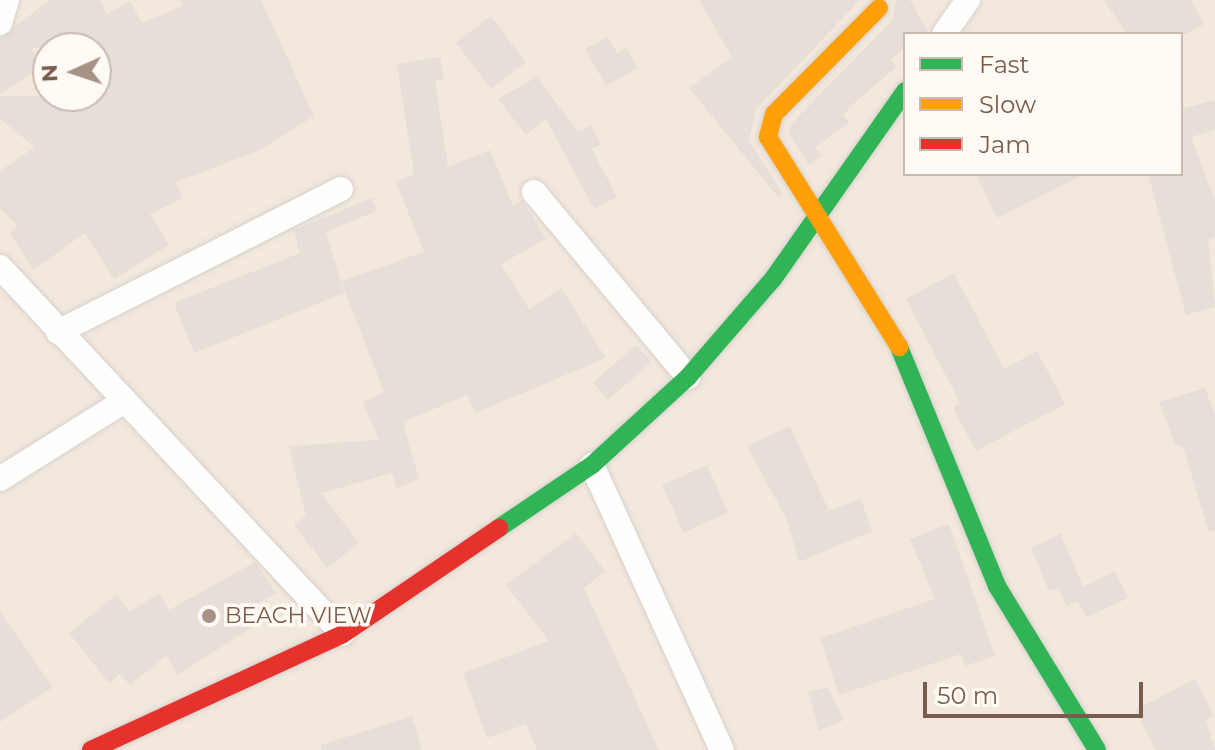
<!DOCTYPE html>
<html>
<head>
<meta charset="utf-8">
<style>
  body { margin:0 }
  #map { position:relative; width:1215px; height:750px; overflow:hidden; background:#f9f5f0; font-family:Montserrat,sans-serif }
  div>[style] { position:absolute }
  .residential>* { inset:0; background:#f2e8de }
  .building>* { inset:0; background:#e6ded7; transform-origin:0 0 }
  .roads { filter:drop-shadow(0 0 2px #d7d1cb) drop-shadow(0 0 2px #d7d1cb) }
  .street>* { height:24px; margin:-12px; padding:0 12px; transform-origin:12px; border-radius:12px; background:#fefefd }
  .fast>* { height:18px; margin:-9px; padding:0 9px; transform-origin:9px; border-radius:9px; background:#30b455 }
  .slow>* { height:18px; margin:-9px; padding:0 9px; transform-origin:9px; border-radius:9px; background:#ff9f0a }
  .jam>* { height:18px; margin:-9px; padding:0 9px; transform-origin:9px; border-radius:9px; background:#e5322d }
  .dots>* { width:22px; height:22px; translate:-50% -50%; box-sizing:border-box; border:4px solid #fffaf3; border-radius:50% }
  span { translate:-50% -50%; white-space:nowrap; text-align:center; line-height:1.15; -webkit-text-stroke:7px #fffaf3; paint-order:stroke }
  .poi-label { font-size:22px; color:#7a5c4d }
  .left { translate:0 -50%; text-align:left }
  .legend { position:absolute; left:903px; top:32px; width:280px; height:144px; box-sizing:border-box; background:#fffaf3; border:2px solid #cabbb1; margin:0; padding:10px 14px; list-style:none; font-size:24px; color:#7a5c4d }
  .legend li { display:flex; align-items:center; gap:16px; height:40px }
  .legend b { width:40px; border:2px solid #cabbb1 }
  .north { position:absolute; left:32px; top:32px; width:80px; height:80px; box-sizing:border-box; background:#fffaf3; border:2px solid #cabbb1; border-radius:50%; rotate:267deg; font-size:22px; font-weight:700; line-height:32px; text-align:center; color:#7a5c4d }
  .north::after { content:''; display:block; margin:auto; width:28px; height:36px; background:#a69286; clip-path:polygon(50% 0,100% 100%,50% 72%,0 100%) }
  .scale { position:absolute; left:923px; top:682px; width:220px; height:36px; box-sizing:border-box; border:4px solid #7a5c4d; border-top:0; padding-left:10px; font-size:24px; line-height:28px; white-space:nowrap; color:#7a5c4d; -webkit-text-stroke:6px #fffaf3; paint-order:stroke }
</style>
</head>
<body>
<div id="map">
  <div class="residential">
    <i style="clip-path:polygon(evenodd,0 0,1215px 0,1215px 750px,0 750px,0 0,905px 34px,1181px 34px,1181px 174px,905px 174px,905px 34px,0 0,48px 48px,96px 48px,96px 96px,48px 96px,48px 48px)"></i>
  </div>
  <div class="building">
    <i style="clip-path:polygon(50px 0,100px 0,107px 14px,130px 1px,142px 23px,183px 6px,181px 0,261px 0,314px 116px,258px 151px,176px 182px,183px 198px,150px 214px,169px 245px,114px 279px,85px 233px,33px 270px,10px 233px,17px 226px,0 208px,0 171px,35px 147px,0 119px,0 96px,96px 96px,96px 48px,31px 48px,43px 66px,0 94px,0 38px)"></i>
    <i style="clip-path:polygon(699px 0,860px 0,756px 109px,749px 141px,783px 194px,778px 197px,689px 88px,732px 57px)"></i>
    <i style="clip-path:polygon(896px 0,910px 0,929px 34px,905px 34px,905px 49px,891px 59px,896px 67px,853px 104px,843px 115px,849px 122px,815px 148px,821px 156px,809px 165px,789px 134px,791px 124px,892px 21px)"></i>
    <i style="clip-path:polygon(1104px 0,1191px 0,1204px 24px,1185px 34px,1127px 34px)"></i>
    <i style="left:491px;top:16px;width:58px;height:44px;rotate:53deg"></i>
    <i style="clip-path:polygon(608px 37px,617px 53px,626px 47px,638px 68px,606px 86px,585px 49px)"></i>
    <i style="clip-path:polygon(440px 57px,444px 79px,435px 80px,448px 167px,490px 150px,513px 206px,522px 200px,546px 239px,501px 264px,529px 309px,561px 288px,606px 358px,475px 413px,467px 395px,403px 422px,419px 479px,397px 488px,392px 473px,321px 493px,359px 543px,327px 568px,294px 525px,306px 516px,289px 446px,379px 440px,363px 402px,384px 392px,341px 281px,424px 252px,396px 182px,414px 174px,397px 64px)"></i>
    <i style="clip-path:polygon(537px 77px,578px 132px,591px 125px,601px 144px,592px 149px,617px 197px,594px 209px,546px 119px,526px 135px,498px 99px)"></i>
    <i style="clip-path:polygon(1215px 100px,1215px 130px,1191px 137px,1215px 200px,1215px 237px,1208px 239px,1215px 307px,1186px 315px,1148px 174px,1181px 174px,1181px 109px)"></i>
    <i style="clip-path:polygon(976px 174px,1085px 174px,997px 218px)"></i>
    <i style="clip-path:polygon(372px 198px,376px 211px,326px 232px,344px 293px,194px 353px,174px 303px,300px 253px,294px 230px)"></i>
    <i style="clip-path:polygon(954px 273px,1004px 369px,1037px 351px,1065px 404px,976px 451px,953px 408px,960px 403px,906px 299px)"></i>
    <i style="left:636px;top:345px;width:23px;height:57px;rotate:49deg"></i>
    <i style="clip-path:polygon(1205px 388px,1215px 416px,1215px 531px,1209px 532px,1183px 447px,1175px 445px,1159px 402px)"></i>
    <i style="clip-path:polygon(790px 426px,829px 511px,861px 499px,872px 531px,799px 562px,787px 520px,747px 446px)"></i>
    <i style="left:707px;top:465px;width:52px;height:49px;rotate:66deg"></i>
    <i style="clip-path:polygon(949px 524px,995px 656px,965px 666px,961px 654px,839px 695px,820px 638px,935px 599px,910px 539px)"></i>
    <i style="clip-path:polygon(576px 533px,605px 571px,584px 588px,659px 750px,537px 750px,526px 724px,487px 738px,463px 673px,549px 641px,506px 585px)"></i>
    <i style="clip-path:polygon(1061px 534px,1083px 587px,1115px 571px,1128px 598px,1087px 617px,1077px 601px,1066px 606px,1059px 588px,1049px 591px,1031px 548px)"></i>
    <i style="clip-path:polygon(255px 562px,276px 593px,257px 604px,266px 618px,178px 675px,166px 656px,130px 685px,120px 674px,109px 683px,69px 633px,116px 595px,130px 612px,159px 593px,169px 610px)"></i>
    <i style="clip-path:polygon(0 612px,53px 687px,0 722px)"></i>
    <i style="clip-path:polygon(1195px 679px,1214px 716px,1206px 720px,1215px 750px,1156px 750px,1135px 710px)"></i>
    <i style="clip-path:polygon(828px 687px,844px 720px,819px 731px,808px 692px)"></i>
    <i style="clip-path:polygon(412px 716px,422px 750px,322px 750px,321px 745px)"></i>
  </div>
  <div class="roads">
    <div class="street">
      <i style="left:0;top:23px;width:24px;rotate:-73deg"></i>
      <i style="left:944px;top:34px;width:42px;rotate:-54.8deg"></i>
      <i style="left:534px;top:192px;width:241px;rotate:50.2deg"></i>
      <i style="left:0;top:267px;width:502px;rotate:46.94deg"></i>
      <i style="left:58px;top:332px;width:317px;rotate:-26.8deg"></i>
      <i style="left:592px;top:465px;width:313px;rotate:65.5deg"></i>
      <i style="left:0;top:479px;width:143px;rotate:-32.1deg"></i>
    </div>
    <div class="fast">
      <i style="left:899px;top:347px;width:258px;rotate:67.7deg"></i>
      <i style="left:997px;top:586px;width:192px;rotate:58.6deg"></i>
      <i style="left:499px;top:528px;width:112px;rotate:-34.1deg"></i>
      <i style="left:592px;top:465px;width:130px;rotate:-42.5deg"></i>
      <i style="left:688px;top:377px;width:130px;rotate:-49.1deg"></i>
      <i style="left:773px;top:279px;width:230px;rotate:-54.9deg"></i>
    </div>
    <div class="slow">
      <i style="left:879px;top:8px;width:149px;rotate:134.7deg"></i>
      <i style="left:774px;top:114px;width:24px;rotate:105deg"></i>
      <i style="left:768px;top:137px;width:248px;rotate:58deg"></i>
    </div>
    <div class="jam">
      <i style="left:91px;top:750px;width:277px;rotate:-24.7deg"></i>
      <i style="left:343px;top:634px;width:189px;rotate:-34.2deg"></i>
    </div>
  </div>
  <div class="dots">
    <i style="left:209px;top:616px;background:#a69286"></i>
  </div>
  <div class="poi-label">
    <span class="left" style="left:225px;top:616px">BEACH VIEW</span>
  </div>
  <ul class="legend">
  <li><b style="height:10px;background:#30b455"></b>Fast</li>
  <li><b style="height:10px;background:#ff9f0a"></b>Slow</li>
  <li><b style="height:10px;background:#e5322d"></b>Jam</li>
  </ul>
  <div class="north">N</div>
  <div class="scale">50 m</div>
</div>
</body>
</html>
